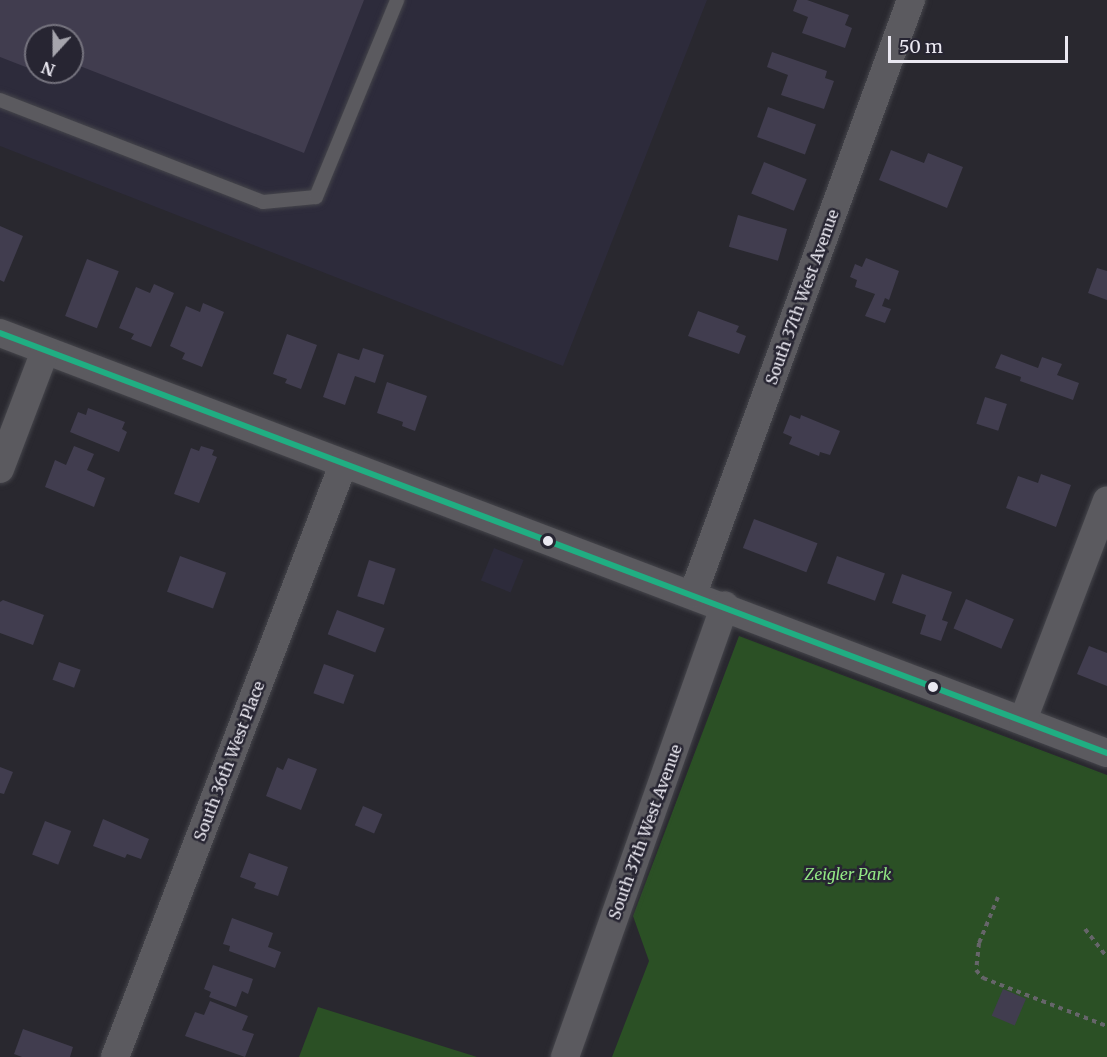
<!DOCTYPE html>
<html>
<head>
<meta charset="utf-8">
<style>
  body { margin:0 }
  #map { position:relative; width:1107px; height:1057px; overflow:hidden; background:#29282f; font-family:Merriweather,serif }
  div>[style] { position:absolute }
  .built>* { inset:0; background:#2d2b3b; transform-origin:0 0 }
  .green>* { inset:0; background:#2b5025 }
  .building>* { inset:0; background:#413d4f; transform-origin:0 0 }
  .path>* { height:4px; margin-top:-2px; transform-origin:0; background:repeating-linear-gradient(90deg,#66656a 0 4.5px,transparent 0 9px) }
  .roads { filter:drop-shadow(0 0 2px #45454b) drop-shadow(0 0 2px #45454b) }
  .lane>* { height:14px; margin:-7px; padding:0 7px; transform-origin:7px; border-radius:7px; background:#5b5a5f }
  .street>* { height:28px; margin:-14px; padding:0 14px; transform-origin:14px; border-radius:14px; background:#5b5a5f }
  .bus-1>* { height:6px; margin:-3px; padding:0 3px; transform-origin:3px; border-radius:3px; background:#20ae82 }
  .dots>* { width:16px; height:16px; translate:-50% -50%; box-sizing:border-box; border:3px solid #272532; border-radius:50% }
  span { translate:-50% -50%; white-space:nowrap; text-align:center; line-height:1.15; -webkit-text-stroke:5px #272532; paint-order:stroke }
  .street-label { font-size:16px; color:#eae8f1 }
  .park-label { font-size:16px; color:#92e784; font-style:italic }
  .north { position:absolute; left:24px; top:24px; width:60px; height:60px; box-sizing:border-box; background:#272532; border:2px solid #75737e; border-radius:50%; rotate:201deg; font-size:16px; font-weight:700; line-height:24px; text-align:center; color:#eae8f1 }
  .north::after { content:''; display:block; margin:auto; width:21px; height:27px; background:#a6a5ad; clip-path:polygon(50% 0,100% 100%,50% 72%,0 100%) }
  .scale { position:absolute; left:888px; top:36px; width:180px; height:27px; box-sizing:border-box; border:3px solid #eae8f1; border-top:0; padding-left:8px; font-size:18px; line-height:21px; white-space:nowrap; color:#eae8f1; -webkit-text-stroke:4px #272532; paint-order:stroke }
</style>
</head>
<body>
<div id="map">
  <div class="built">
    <i style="clip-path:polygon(evenodd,0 0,707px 0,563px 366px,0 146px,0 0,36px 36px,72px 36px,72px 72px,36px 72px,36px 36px)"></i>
    <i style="left:494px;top:548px;width:32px;height:35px;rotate:22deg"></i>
  </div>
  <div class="green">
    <i style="clip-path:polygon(739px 636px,1107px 775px,1107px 1057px,612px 1057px,649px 961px,633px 916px)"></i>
    <i style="clip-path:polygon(318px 1007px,477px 1057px,299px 1057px)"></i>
  </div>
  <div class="building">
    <i style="clip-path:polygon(0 0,364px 0,304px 153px,72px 63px,72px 36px,36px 36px,36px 71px,0 57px)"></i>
    <i style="clip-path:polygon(797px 0,807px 0,849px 15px,845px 25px,852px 28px,845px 48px,802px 33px,808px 17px,793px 11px)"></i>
    <i style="clip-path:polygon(772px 52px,827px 71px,825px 78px,834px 81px,824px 109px,781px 95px,788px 75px,767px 67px)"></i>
    <i style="left:768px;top:107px;width:51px;height:32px;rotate:20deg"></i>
    <i style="clip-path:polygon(891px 150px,924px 163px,928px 153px,963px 167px,947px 208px,879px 180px)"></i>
    <i style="left:764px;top:162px;width:46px;height:34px;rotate:22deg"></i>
    <i style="left:738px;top:215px;width:51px;height:33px;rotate:16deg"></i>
    <i style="clip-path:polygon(0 226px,23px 236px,4px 282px,0 280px)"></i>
    <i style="clip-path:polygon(866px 258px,899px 271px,889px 300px,885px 298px,882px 306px,891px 309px,885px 323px,865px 316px,875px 294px,855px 287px,857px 280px,850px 277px,855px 264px,862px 267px)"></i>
    <i style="left:87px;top:259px;width:34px;height:61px;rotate:21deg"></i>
    <i style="clip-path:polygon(1097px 268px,1107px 271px,1107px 300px,1088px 293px)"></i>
    <i style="clip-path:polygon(154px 284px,174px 293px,151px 347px,131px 339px,134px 334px,119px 328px,136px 287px,150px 293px)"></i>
    <i style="clip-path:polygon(203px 303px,224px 312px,202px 367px,182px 359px,185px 353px,170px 346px,186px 306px,200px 312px)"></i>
    <i style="clip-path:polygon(698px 311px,739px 326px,736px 332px,746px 336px,739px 354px,688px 336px)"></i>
    <i style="clip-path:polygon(287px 334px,317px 345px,301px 389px,285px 383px,287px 379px,273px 374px)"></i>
    <i style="clip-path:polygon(363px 348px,384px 355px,375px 383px,355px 376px,345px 405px,323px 397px,338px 353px,359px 360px)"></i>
    <i style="clip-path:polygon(1001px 354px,1038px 368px,1042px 357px,1062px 364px,1057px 375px,1079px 383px,1073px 400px,1020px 381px,1021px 377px,995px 368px)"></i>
    <i style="clip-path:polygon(387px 382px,427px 396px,415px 431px,402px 426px,403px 422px,377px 413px)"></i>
    <i style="left:985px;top:397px;width:23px;height:28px;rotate:18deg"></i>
    <i style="clip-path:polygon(88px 408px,125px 422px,122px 429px,127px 432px,119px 452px,70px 432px,78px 412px,86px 415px)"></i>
    <i style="clip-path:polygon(790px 415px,800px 419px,801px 415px,840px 431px,830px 455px,820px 452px,819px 456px,789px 444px,792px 437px,783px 433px)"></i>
    <i style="clip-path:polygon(74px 446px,94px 454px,87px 470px,105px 478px,94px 507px,45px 487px,55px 460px,66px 465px)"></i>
    <i style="clip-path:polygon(201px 446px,214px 450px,212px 455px,217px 457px,199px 503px,174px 494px,191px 448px,199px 451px)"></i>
    <i style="clip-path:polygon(1041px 474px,1071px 485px,1056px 527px,1006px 508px,1018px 476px,1038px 483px)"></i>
    <i style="left:754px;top:519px;width:68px;height:31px;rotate:21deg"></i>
    <i style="left:180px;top:556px;width:49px;height:38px;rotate:20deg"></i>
    <i style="left:837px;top:556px;width:51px;height:29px;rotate:20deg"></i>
    <i style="left:369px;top:560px;width:28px;height:38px;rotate:18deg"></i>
    <i style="clip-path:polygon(902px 574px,952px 592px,942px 620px,948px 622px,941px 641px,920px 634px,926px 615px,892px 603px)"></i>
    <i style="left:966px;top:599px;width:52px;height:32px;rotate:23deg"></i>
    <i style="clip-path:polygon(3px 600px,44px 615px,33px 645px,0 633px,0 602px)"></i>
    <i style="left:337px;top:610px;width:51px;height:26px;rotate:21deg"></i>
    <i style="clip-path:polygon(1089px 646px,1107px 653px,1107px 686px,1077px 674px)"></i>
    <i style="left:59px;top:662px;width:23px;height:19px;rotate:20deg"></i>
    <i style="left:324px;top:664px;width:32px;height:31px;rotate:20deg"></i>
    <i style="clip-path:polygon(288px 758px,317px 769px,301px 810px,266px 796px,277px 767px,283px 770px)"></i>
    <i style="clip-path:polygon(0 767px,13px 772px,4px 794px,0 793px)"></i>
    <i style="left:363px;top:806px;width:21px;height:21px;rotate:23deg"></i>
    <i style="clip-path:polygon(103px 819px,149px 839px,141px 859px,127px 854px,125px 858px,93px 846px)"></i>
    <i style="left:45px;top:821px;width:28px;height:36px;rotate:21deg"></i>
    <i style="clip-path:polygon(249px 853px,288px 867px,278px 896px,254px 888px,256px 883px,240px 877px)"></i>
    <i style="clip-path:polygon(232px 918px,273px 933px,268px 947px,281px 952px,275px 968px,229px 951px,230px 946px,223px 944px)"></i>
    <i style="clip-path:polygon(213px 965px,253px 979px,248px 994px,242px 991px,236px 1007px,209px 997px,211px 992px,204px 989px)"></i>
    <i style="left:1003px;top:989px;width:25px;height:29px;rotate:23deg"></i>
    <i style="clip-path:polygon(210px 1001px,248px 1016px,242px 1030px,254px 1034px,245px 1057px,185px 1036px,195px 1012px,204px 1015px)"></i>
    <i style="clip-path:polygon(23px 1029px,73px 1047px,70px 1057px,22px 1057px,14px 1054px)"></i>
  </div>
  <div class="path">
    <i style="left:998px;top:897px;width:50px;rotate:112.4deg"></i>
    <i style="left:979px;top:943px;width:27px;rotate:96deg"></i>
    <i style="left:976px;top:970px;width:11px;rotate:49deg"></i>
    <i style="left:983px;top:978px;width:133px;rotate:21.2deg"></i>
    <i style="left:1085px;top:929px;width:36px;rotate:52deg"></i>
  </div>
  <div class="roads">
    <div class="lane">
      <i style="left:0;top:100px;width:282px;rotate:21.2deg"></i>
      <i style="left:263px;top:202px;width:53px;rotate:-5.4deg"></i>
      <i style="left:316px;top:197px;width:213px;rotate:-67.6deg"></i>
    </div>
    <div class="street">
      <i style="left:0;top:333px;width:1184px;rotate:20.78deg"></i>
      <i style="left:0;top:469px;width:126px;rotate:-69.1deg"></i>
      <i style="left:693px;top:594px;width:633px;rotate:-69.85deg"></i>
      <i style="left:1023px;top:720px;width:235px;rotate:-69.1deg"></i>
      <i style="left:115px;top:1057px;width:634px;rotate:-68.94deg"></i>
      <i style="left:565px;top:1057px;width:479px;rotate:-70.5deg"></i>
    </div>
  </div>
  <div class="bus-1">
    <i style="left:0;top:333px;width:1184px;rotate:20.78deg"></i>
  </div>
  <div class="dots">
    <i style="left:548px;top:541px;background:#eae8f1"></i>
    <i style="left:933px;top:687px;background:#eae8f1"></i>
  </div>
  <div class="street-label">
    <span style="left:802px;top:297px;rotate:-70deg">South 37th West Avenue</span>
    <span style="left:229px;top:761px;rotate:-69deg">South 36th West Place</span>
    <span style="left:645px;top:832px;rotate:-70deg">South 37th West Avenue</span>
  </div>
  <div class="park-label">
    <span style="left:848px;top:874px">Zeigler Park</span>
  </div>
  <div class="north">N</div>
  <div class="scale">50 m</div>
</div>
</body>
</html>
